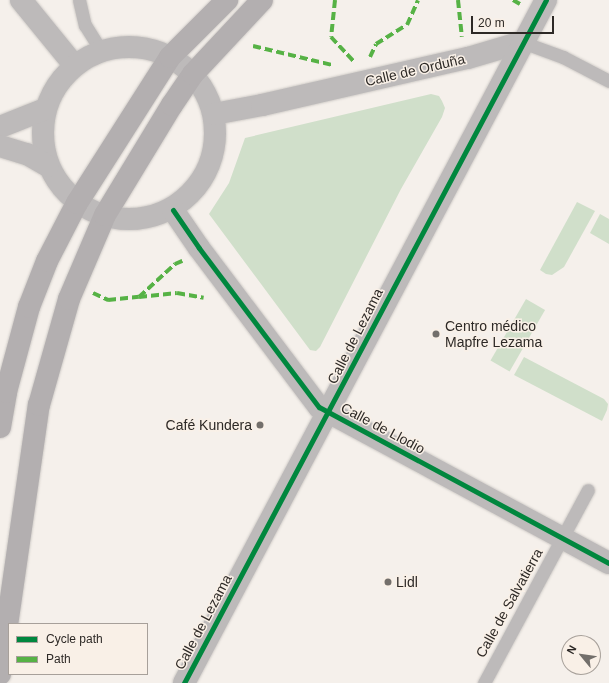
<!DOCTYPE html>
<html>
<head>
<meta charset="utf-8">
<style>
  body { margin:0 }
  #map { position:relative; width:609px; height:683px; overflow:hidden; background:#f5f0eb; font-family:Arial,sans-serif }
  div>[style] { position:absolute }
  .green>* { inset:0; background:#d0dfca; transform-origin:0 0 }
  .roads { filter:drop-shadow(0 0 1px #d0ccc8) drop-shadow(0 0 1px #d0ccc8) }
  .service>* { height:13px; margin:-6.5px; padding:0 6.5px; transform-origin:6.5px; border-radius:6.5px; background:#bdbaba }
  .minor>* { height:22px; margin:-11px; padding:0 11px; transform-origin:11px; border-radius:11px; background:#bdbaba }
  .minor>.ring { margin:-11px; padding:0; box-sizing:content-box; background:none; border:22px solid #bdbaba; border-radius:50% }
  .secondary>* { height:22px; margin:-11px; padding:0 11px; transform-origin:11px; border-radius:11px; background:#b3afb0 }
  .quiet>* { height:4px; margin-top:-2px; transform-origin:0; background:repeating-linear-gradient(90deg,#56b245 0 8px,transparent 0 12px) }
  .cycleway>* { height:5px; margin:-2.5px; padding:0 2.5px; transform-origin:2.5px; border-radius:2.5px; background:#00873e }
  .dots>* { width:11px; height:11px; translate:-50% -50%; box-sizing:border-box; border:2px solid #f9f0e7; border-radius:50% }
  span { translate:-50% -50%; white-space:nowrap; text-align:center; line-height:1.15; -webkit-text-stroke:3px #f9f0e7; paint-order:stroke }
  .street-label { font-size:14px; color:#2d2926 }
  .poi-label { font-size:14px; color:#2d2926 }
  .left { translate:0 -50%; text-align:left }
  .right { translate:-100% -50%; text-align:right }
  .legend { position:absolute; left:8px; top:623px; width:140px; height:52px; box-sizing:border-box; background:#f9f0e7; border:1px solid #a7a09a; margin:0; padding:5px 7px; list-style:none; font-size:12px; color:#2d2926 }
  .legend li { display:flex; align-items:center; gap:8px; height:20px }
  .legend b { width:20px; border:1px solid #a7a09a }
  .north { position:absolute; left:561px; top:635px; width:40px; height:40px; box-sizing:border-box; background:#f9f0e7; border:1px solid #a7a09a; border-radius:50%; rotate:299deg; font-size:11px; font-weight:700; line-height:16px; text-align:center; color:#2d2926 }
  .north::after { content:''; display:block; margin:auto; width:14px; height:18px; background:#736f6b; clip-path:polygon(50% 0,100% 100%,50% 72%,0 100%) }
  .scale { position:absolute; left:471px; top:16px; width:83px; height:18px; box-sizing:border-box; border:2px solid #2d2926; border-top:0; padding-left:5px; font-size:12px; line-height:14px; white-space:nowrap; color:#2d2926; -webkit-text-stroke:3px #f9f0e7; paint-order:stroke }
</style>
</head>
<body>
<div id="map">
  <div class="green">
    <i style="clip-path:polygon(431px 94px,439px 96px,442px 101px,445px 108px,442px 117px,401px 189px,320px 347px,316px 351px,310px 350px,209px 214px,229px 183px,245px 138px)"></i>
    <i style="clip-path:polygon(577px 202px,595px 211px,564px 267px,552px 275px,546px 274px,540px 270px)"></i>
    <i style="clip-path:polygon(600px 214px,609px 219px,609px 244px,590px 233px)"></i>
    <i style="left:526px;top:299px;width:22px;height:71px;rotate:30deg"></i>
    <i style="clip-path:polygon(524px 357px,604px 399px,608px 404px,607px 410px,602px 421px,514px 375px)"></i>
  </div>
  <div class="roads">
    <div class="service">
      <i style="left:79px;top:0;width:26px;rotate:77deg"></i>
      <i style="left:85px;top:25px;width:31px;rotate:58deg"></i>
      <i style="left:522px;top:42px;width:44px;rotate:20.1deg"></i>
      <i style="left:563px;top:57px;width:52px;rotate:27.6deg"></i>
      <i style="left:484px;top:683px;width:219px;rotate:-61.7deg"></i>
    </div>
    <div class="minor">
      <i style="left:21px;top:0;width:84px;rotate:50.8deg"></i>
      <i class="ring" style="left:43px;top:47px;width:150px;height:150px"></i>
      <i style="left:214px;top:114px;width:49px;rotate:-10.6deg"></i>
      <i style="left:262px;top:105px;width:211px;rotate:-12.9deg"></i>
      <i style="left:468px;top:58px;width:56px;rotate:-16.5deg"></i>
      <i style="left:0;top:127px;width:48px;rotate:-21.8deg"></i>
      <i style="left:0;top:146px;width:28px;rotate:17deg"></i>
      <i style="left:27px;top:154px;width:24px;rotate:30deg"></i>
      <i style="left:173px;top:210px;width:46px;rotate:55.6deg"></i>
      <i style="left:199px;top:248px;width:199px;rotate:53deg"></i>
      <i style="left:319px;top:407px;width:329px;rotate:28.3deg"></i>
      <i style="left:184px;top:683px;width:773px;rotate:-62.08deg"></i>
    </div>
    <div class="secondary">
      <i style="left:0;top:427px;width:36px;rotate:-80deg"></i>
      <i style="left:6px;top:392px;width:88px;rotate:-74.9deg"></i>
      <i style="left:29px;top:307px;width:49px;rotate:-68.6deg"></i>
      <i style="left:47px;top:261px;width:65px;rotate:-62.7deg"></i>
      <i style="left:77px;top:203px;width:173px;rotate:-57.5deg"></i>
      <i style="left:170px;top:57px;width:81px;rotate:-45deg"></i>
      <i style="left:0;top:674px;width:272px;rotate:-81.8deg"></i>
      <i style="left:39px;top:405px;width:110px;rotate:-74.2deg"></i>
      <i style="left:69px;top:299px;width:91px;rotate:-66.8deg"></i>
      <i style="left:105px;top:215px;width:129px;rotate:-58.7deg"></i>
      <i style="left:172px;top:105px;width:37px;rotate:-56deg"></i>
      <i style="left:193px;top:74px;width:101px;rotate:-47deg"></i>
    </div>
  </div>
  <div class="quiet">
    <i style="left:335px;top:0;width:37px;rotate:96deg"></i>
    <i style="left:331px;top:37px;width:33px;rotate:47deg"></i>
    <i style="left:458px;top:0;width:37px;rotate:84deg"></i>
    <i style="left:513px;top:0;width:8px;rotate:30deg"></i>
    <i style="left:253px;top:46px;width:81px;rotate:13.5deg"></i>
    <i style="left:370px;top:57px;width:14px;rotate:-65deg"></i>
    <i style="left:376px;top:44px;width:36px;rotate:-32deg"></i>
    <i style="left:407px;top:25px;width:27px;rotate:-66deg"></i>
    <i style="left:93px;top:293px;width:17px;rotate:25deg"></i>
    <i style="left:108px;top:300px;width:31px;rotate:-6deg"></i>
    <i style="left:139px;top:297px;width:49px;rotate:-42.5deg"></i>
    <i style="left:175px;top:264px;width:8px;rotate:-23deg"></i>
    <i style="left:139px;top:297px;width:38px;rotate:-6deg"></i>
    <i style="left:177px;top:293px;width:27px;rotate:10deg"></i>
  </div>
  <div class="cycleway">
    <i style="left:173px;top:210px;width:46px;rotate:55.6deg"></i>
    <i style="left:199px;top:248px;width:199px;rotate:53deg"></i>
    <i style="left:319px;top:407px;width:329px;rotate:28.3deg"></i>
    <i style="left:184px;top:683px;width:773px;rotate:-62.08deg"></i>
  </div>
  <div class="dots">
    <i style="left:436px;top:334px;background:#736f6b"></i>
    <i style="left:260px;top:425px;background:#736f6b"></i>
    <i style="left:388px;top:582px;background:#736f6b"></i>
  </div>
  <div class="street-label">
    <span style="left:415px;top:70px;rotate:-13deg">Calle de Orduña</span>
    <span style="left:355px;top:336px;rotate:-63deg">Calle de Lezama</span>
    <span style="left:383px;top:428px;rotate:28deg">Calle de Llodio</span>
    <span style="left:509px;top:603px;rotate:-61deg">Calle de Salvatierra</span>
    <span style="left:203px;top:622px;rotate:-62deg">Calle de Lezama</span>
  </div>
  <div class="poi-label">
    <span class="left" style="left:445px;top:334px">Centro médico<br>Mapfre Lezama</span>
    <span class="right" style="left:252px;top:425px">Café Kundera</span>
    <span class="left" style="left:396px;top:582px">Lidl</span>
  </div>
  <ul class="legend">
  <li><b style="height:5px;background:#00873e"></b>Cycle path</li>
  <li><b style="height:5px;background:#56b245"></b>Path</li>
  </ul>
  <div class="north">N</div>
  <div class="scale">20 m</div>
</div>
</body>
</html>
